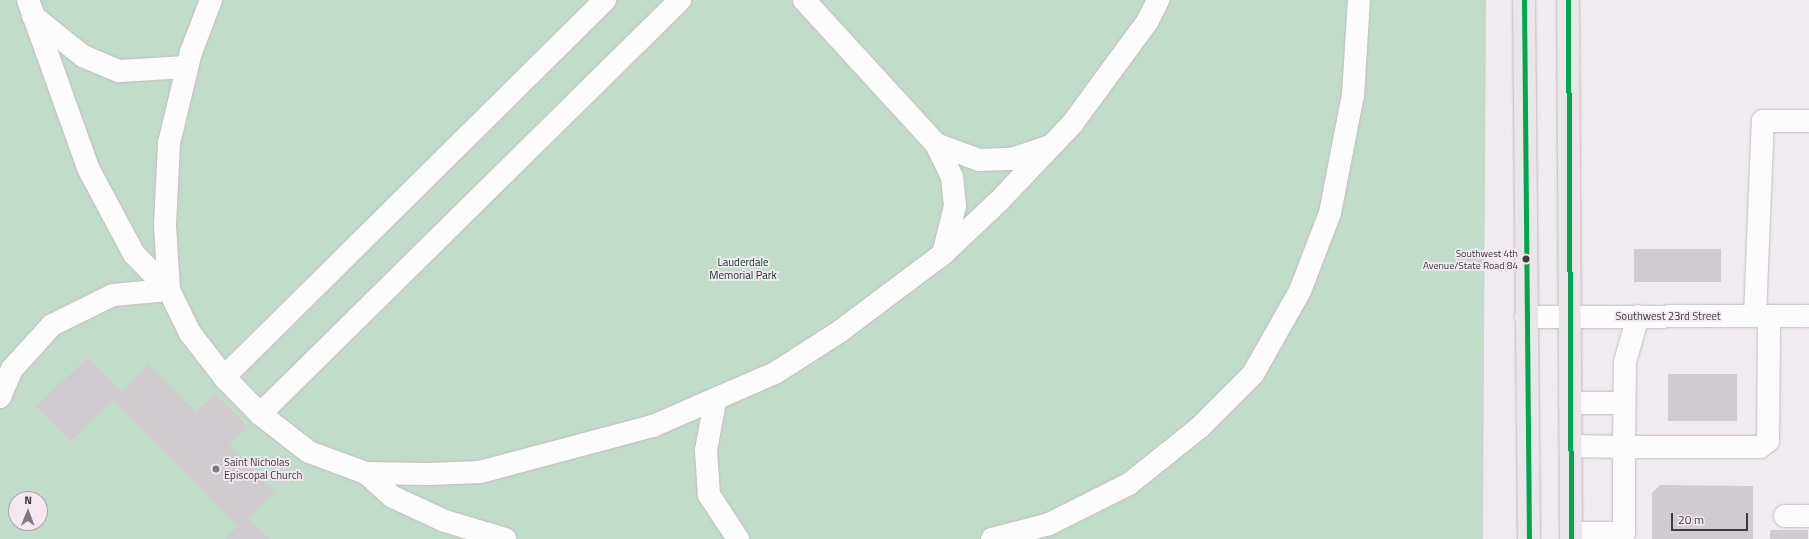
<!DOCTYPE html>
<html>
<head>
<meta charset="utf-8">
<style>
  body { margin:0 }
  #map { position:relative; width:1809px; height:539px; overflow:hidden; background:#f0ebf0; font-family:"Titillium Web",sans-serif }
  div>[style] { position:absolute }
  .green>* { inset:0; background:#c2dccb }
  .building>* { inset:0; background:#d0cbcf; transform-origin:0 0 }
  .roads { filter:drop-shadow(0 0 1px #c0bcc0) drop-shadow(0 0 1px #c0bcc0) }
  .minor>* { height:22px; margin:-11px; padding:0 11px; transform-origin:11px; border-radius:11px; background:#fdfcfd }
  .major>* { height:22px; margin:-11px; padding:0 11px; transform-origin:11px; border-radius:11px; background:#ece6e8 }
  .bus-1>* { height:5px; margin:-2.5px; padding:0 2.5px; transform-origin:2.5px; border-radius:2.5px; background:#00a651 }
  .dots>* { width:11px; height:11px; translate:-50% -50%; box-sizing:border-box; border:2px solid #f3e8f1; border-radius:50% }
  span { translate:-50% -50%; white-space:nowrap; text-align:center; line-height:1.15; -webkit-text-stroke:3.5px #f3e8f1; paint-order:stroke }
  .bus-label { font-size:10px; color:#3f3b3e }
  .right { translate:-100% -50%; text-align:right }
  .park-label { font-size:11px; color:#043a1e }
  .street-label { font-size:11px; color:#3f3b3e }
  .poi-label { font-size:11px; color:#3f3b3e }
  .left { translate:0 -50%; text-align:left }
  .north { position:absolute; left:8px; top:491px; width:40px; height:40px; box-sizing:border-box; background:#f3e8f1; border:1px solid #aba3a9; border-radius:50%; rotate:1deg; font-size:11px; font-weight:700; line-height:16px; text-align:center; color:#3f3b3e }
  .north::after { content:''; display:block; margin:auto; width:14px; height:18px; background:#7d797c; clip-path:polygon(50% 0,100% 100%,50% 72%,0 100%) }
  .scale { position:absolute; left:1671px; top:513px; width:77px; height:18px; box-sizing:border-box; border:2px solid #3f3b3e; border-top:0; padding-left:5px; font-size:12px; line-height:14px; white-space:nowrap; color:#3f3b3e; -webkit-text-stroke:3px #f3e8f1; paint-order:stroke }
</style>
</head>
<body>
<div id="map">
  <div class="green">
    <i style="clip-path:polygon(evenodd,0 0,1486px 0,1483px 539px,0 539px,0 0,16px 499px,40px 499px,40px 523px,16px 523px,16px 499px)"></i>
  </div>
  <div class="building">
    <i style="left:1634px;top:249px;width:87px;height:33px"></i>
    <i style="clip-path:polygon(88px 357px,122px 391px,149px 364px,196px 412px,215px 394px,248px 427px,229px 445px,275px 492px,248px 518px,270px 539px,224px 539px,238px 526px,113px 400px,71px 441px,36px 407px)"></i>
    <i style="left:1668px;top:374px;width:69px;height:47px"></i>
    <i style="clip-path:polygon(1660px 485px,1753px 486px,1753px 539px,1652px 539px,1652px 493px)"></i>
    <i style="left:1770px;top:530px;width:38px;height:9px"></i>
  </div>
  <div class="roads">
    <div class="minor">
      <i style="left:28px;top:0;width:178px;rotate:70.3deg"></i>
      <i style="left:88px;top:168px;width:98px;rotate:61.9deg"></i>
      <i style="left:134px;top:254px;width:50px;rotate:45.8deg"></i>
      <i style="left:211px;top:0;width:56px;rotate:111deg"></i>
      <i style="left:191px;top:52px;width:94px;rotate:103.6deg"></i>
      <i style="left:169px;top:143px;width:83px;rotate:92.8deg"></i>
      <i style="left:165px;top:226px;width:64px;rotate:86.4deg"></i>
      <i style="left:169px;top:290px;width:48px;rotate:64deg"></i>
      <i style="left:190px;top:333px;width:56px;rotate:52.3deg"></i>
      <i style="left:224px;top:377px;width:52px;rotate:45.8deg"></i>
      <i style="left:260px;top:414px;width:62px;rotate:37.8deg"></i>
      <i style="left:309px;top:452px;width:61px;rotate:20.2deg"></i>
      <i style="left:366px;top:473px;width:62px;rotate:0.9deg"></i>
      <i style="left:428px;top:474px;width:52px;rotate:-2.2deg"></i>
      <i style="left:480px;top:472px;width:179px;rotate:-14.9deg"></i>
      <i style="left:653px;top:426px;width:133px;rotate:-23.5deg"></i>
      <i style="left:775px;top:373px;width:76px;rotate:-32.6deg"></i>
      <i style="left:839px;top:332px;width:130px;rotate:-36.9deg"></i>
      <i style="left:943px;top:254px;width:77px;rotate:-43.4deg"></i>
      <i style="left:999px;top:201px;width:106px;rotate:-46.5deg"></i>
      <i style="left:1072px;top:124px;width:127px;rotate:-53.7deg"></i>
      <i style="left:1147px;top:22px;width:25px;rotate:-63deg"></i>
      <i style="left:804px;top:0;width:195px;rotate:47.5deg"></i>
      <i style="left:936px;top:144px;width:37px;rotate:64deg"></i>
      <i style="left:952px;top:177px;width:29px;rotate:84deg"></i>
      <i style="left:955px;top:206px;width:49px;rotate:104deg"></i>
      <i style="left:33px;top:16px;width:64px;rotate:38.7deg"></i>
      <i style="left:83px;top:56px;width:39px;rotate:23deg"></i>
      <i style="left:119px;top:71px;width:68px;rotate:-3.4deg"></i>
      <i style="left:936px;top:144px;width:46px;rotate:20.4deg"></i>
      <i style="left:979px;top:160px;width:33px;rotate:-2deg"></i>
      <i style="left:1012px;top:159px;width:40px;rotate:-18.9deg"></i>
      <i style="left:1638px;top:316px;width:48px;rotate:105.8deg"></i>
      <i style="left:1625px;top:362px;width:85px;rotate:90.7deg"></i>
      <i style="left:1624px;top:447px;width:136px"></i>
      <i style="left:1760px;top:447px;width:10px;rotate:-37deg"></i>
      <i style="left:1768px;top:441px;width:125px;rotate:-89.5deg"></i>
      <i style="left:1755px;top:316px;width:195px;rotate:-87.7deg"></i>
      <i style="left:1763px;top:121px;width:46px"></i>
      <i style="left:1526px;top:317px;width:283px;rotate:-0.2deg"></i>
      <i style="left:224px;top:377px;width:536px;rotate:-44.7deg"></i>
      <i style="left:0;top:397px;width:30px;rotate:-67deg"></i>
      <i style="left:12px;top:369px;width:59px;rotate:-47.7deg"></i>
      <i style="left:52px;top:325px;width:68px;rotate:-26.2deg"></i>
      <i style="left:113px;top:295px;width:56px;rotate:-5.1deg"></i>
      <i style="left:715px;top:402px;width:49px;rotate:100.6deg"></i>
      <i style="left:706px;top:450px;width:45px;rotate:86.2deg"></i>
      <i style="left:709px;top:495px;width:53px;rotate:56.6deg"></i>
      <i style="left:1570px;top:403px;width:53px"></i>
      <i style="left:260px;top:414px;width:590px;rotate:-44.59deg"></i>
      <i style="left:1571px;top:446px;width:53px;rotate:1.1deg"></i>
      <i style="left:1624px;top:447px;width:86px;rotate:90deg"></i>
      <i style="left:1624px;top:533px;width:53px;rotate:180deg"></i>
      <i style="left:366px;top:473px;width:36px;rotate:42deg"></i>
      <i style="left:393px;top:497px;width:57px;rotate:24.8deg"></i>
      <i style="left:445px;top:521px;width:63px;rotate:16.7deg"></i>
      <i style="left:1785px;top:516px;width:24px"></i>
      <i style="left:992px;top:539px;width:59px;rotate:-14.7deg"></i>
      <i style="left:1049px;top:524px;width:89px;rotate:-26.6deg"></i>
      <i style="left:1129px;top:484px;width:90px;rotate:-38.7deg"></i>
      <i style="left:1199px;top:428px;width:76px;rotate:-45deg"></i>
      <i style="left:1253px;top:374px;width:95px;rotate:-60.5deg"></i>
      <i style="left:1300px;top:291px;width:84px;rotate:-69deg"></i>
      <i style="left:1330px;top:213px;width:120px;rotate:-79deg"></i>
      <i style="left:1353px;top:95px;width:95px;rotate:-86.4deg"></i>
    </div>
    <div class="major">
      <i style="left:1524px;top:0;width:539px;rotate:89.47deg"></i>
      <i style="left:1568px;top:0;width:539px;rotate:89.68deg"></i>
    </div>
  </div>
  <div class="bus-1">
    <i style="left:1524px;top:0;width:539px;rotate:89.47deg"></i>
    <i style="left:1568px;top:0;width:539px;rotate:89.68deg"></i>
  </div>
  <div class="dots">
    <i style="left:1526px;top:259px;background:#3f3b3e"></i>
    <i style="left:216px;top:469px;background:#7d797c"></i>
  </div>
  <div class="bus-label">
    <span class="right" style="left:1518px;top:259px">Southwest 4th<br>Avenue/State Road 84</span>
  </div>
  <div class="park-label">
    <span style="left:743px;top:269px">Lauderdale<br>Memorial Park</span>
  </div>
  <div class="street-label">
    <span style="left:1668px;top:316px">Southwest 23rd Street</span>
  </div>
  <div class="poi-label">
    <span class="left" style="left:224px;top:469px">Saint Nicholas<br>Episcopal Church</span>
  </div>
  <div class="north">N</div>
  <div class="scale">20 m</div>
</div>
</body>
</html>
